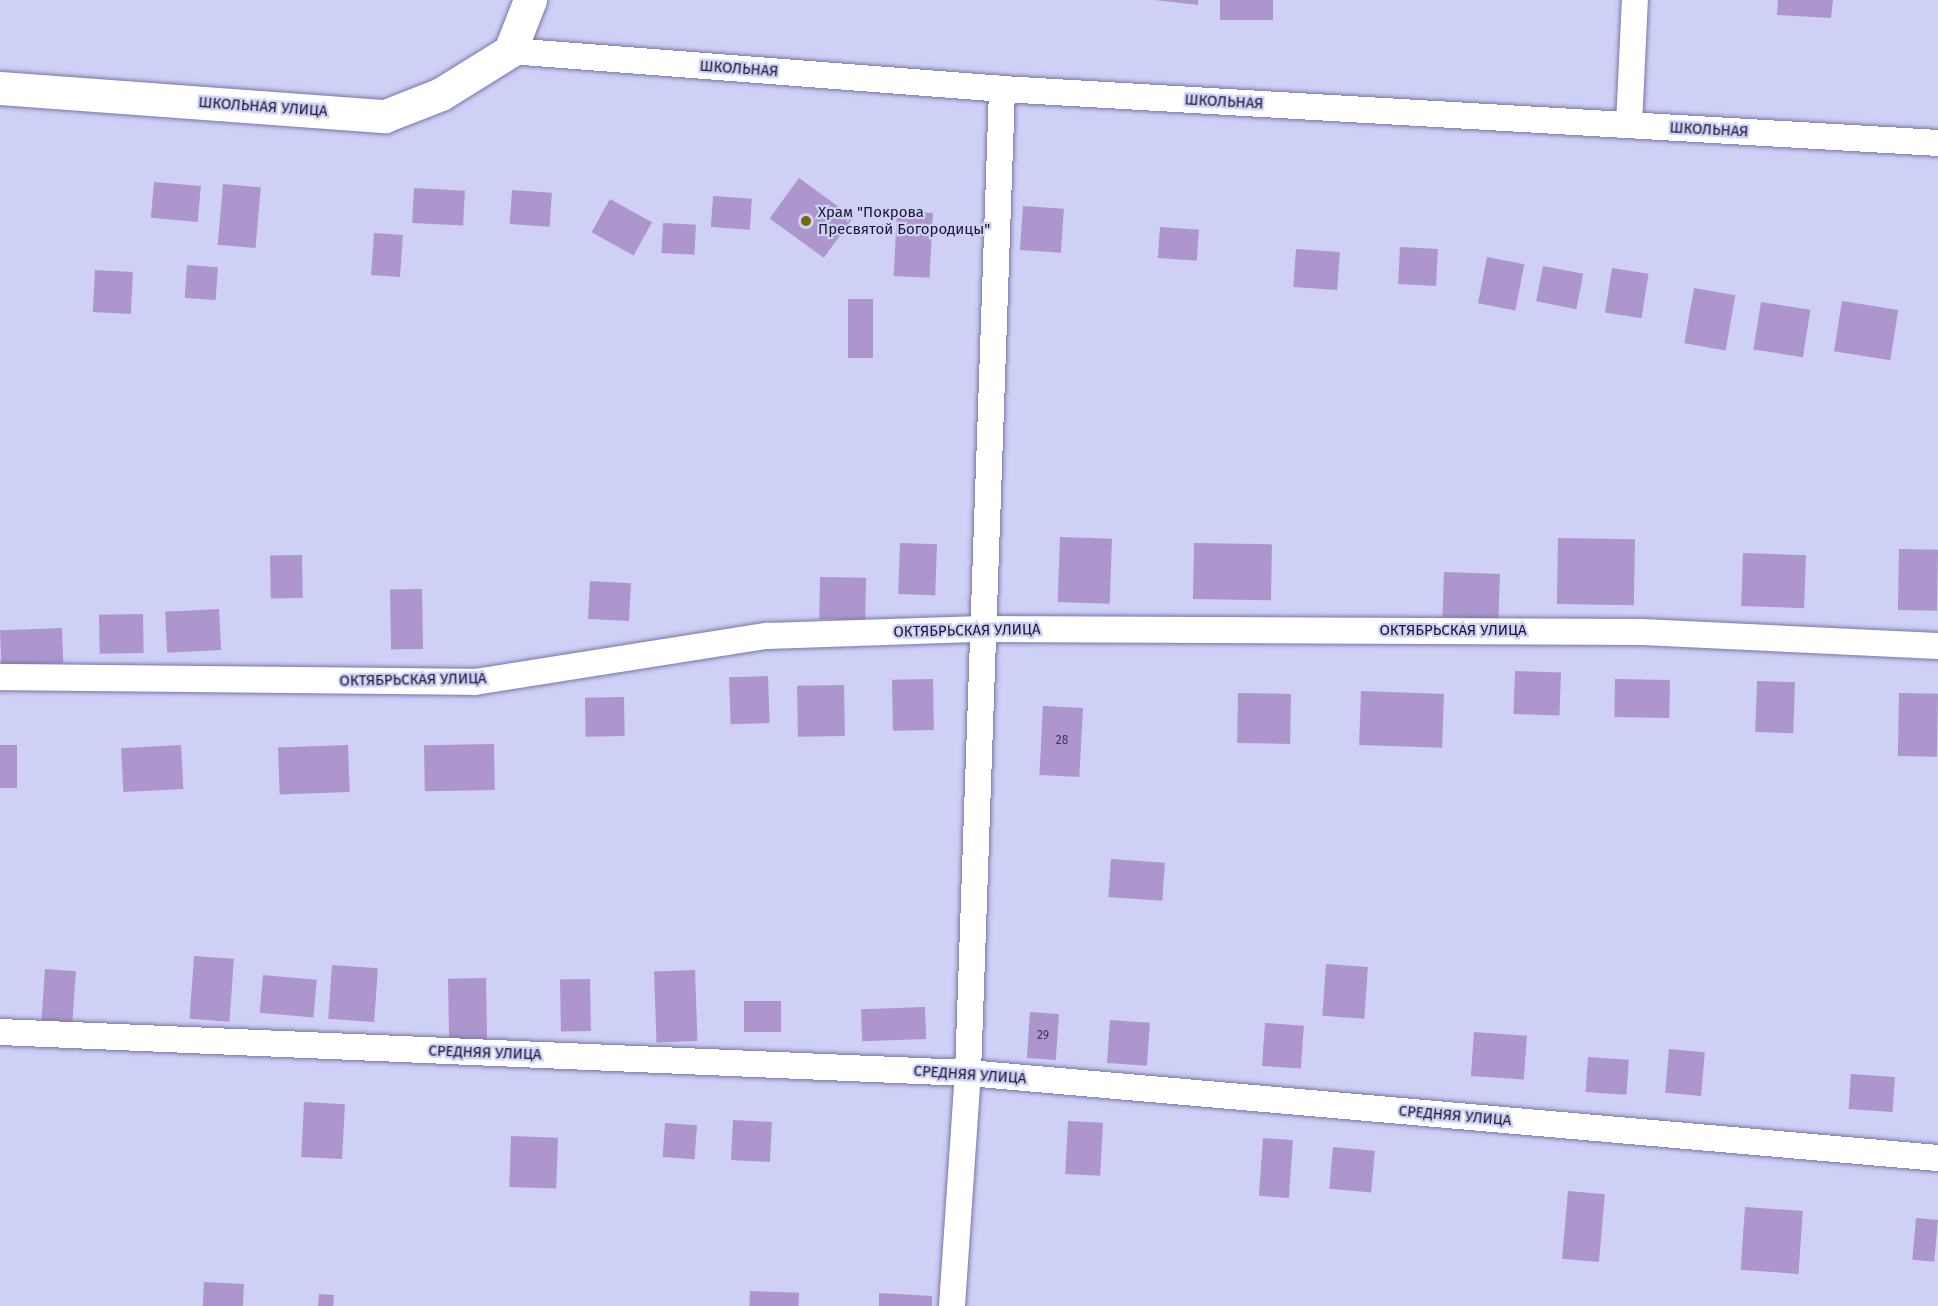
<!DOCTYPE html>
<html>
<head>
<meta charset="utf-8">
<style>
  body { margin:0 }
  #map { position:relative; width:1938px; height:1306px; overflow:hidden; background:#cfd0f5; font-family:"Fira Sans",sans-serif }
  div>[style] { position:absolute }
  .building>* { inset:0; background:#ad96cd; transform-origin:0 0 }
  .roads { filter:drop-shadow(0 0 2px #7576ac) drop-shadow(0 0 2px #7576ac) }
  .street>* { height:26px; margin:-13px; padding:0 13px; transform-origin:13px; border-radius:13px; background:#fff }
  .secondary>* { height:33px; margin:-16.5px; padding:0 16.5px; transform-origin:16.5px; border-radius:16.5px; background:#fff }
  .dots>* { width:16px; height:16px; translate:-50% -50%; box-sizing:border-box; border:3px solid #cfd0f5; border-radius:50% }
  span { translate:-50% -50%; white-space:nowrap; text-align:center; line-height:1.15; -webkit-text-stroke:4.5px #cfd0f5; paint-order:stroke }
  .number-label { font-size:12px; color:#3d3856 }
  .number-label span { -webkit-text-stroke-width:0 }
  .street-label { font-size:15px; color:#18182e }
  .poi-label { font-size:15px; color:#18182e }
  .left { translate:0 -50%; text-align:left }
</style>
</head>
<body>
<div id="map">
  <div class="building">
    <i style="clip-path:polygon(1155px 0,1198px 0,1198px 5px)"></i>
    <i style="left:1220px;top:0;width:53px;height:20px"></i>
    <i style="clip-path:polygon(1778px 0,1833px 0,1831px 18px,1777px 15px)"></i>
    <i style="left:799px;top:178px;width:67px;height:50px;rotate:36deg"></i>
    <i style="left:154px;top:182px;width:47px;height:36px;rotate:5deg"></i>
    <i style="left:223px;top:184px;width:38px;height:61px;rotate:5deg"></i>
    <i style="left:414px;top:188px;width:51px;height:35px;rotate:3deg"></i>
    <i style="left:512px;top:190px;width:40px;height:34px;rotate:4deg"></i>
    <i style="left:713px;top:196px;width:39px;height:31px;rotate:4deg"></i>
    <i style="left:610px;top:199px;width:48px;height:38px;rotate:29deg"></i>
    <i style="left:1023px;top:206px;width:41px;height:44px;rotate:4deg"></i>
    <i style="left:897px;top:211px;width:36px;height:65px;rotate:3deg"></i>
    <i style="left:663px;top:223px;width:33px;height:30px;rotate:3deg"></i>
    <i style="left:1160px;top:227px;width:39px;height:31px;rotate:4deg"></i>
    <i style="left:374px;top:233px;width:29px;height:42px;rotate:4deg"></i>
    <i style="left:1400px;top:247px;width:38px;height:37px;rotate:3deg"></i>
    <i style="left:1296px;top:249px;width:44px;height:38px;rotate:4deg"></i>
    <i style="left:1487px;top:257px;width:38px;height:47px;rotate:11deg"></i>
    <i style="left:187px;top:265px;width:31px;height:33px;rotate:4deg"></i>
    <i style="left:1543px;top:266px;width:41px;height:36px;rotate:11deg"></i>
    <i style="left:1612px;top:268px;width:37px;height:45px;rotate:9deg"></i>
    <i style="left:95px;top:270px;width:38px;height:42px;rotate:3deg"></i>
    <i style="left:1694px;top:288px;width:42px;height:56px;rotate:10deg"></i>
    <i style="left:848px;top:299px;width:25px;height:59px"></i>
    <i style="left:1842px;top:301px;width:57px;height:51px;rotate:9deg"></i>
    <i style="left:1761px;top:302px;width:50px;height:48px;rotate:9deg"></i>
    <i style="left:1060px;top:537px;width:52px;height:65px;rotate:2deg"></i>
    <i style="left:1558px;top:538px;width:77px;height:66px;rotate:1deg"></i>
    <i style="left:900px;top:543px;width:37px;height:51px;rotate:2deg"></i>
    <i style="left:1194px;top:543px;width:78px;height:56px;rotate:1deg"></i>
    <i style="left:1899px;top:549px;width:39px;height:61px;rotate:1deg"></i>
    <i style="left:1743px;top:553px;width:63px;height:53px;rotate:2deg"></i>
    <i style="left:302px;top:555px;width:43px;height:32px;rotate:89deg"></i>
    <i style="left:1444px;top:572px;width:56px;height:45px;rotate:2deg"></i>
    <i style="left:820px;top:577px;width:46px;height:42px;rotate:1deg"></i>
    <i style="left:590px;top:581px;width:41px;height:38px;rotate:3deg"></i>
    <i style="left:422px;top:589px;width:60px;height:32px;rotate:89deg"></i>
    <i style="left:219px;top:609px;width:41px;height:54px;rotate:87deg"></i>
    <i style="left:143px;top:614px;width:39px;height:44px;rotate:89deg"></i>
    <i style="left:62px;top:628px;width:35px;height:62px;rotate:88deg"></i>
    <i style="left:1515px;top:671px;width:46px;height:43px;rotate:2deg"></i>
    <i style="left:768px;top:676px;width:47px;height:39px;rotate:88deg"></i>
    <i style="left:933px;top:679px;width:51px;height:41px;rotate:89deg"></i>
    <i style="left:1615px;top:679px;width:55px;height:38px;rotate:1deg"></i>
    <i style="left:1757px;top:681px;width:38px;height:51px;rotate:2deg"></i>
    <i style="left:844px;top:685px;width:51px;height:47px;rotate:89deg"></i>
    <i style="left:1361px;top:691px;width:83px;height:54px;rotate:2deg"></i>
    <i style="left:1238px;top:693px;width:53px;height:50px;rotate:1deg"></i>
    <i style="left:1899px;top:693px;width:39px;height:63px;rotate:1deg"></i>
    <i style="left:624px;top:697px;width:39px;height:39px;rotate:89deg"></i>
    <i style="left:1043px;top:706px;width:40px;height:69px;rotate:3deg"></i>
    <i style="left:494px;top:744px;width:46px;height:70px;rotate:89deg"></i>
    <i style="left:0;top:745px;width:17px;height:43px"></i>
    <i style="left:181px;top:745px;width:44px;height:60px;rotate:87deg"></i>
    <i style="left:348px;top:745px;width:47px;height:70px;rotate:88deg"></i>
    <i style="left:1111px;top:859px;width:54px;height:38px;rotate:4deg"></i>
    <i style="left:194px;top:956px;width:40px;height:63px;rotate:4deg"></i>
    <i style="left:1326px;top:964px;width:42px;height:52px;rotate:4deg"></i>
    <i style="left:332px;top:965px;width:46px;height:54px;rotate:4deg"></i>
    <i style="left:45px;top:969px;width:31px;height:51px;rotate:4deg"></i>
    <i style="left:695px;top:970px;width:71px;height:41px;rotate:88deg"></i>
    <i style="left:263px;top:975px;width:54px;height:38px;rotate:5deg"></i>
    <i style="left:486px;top:978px;width:61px;height:38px;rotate:89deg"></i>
    <i style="left:590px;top:979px;width:52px;height:30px;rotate:89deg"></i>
    <i style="left:744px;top:1001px;width:37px;height:31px"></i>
    <i style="left:925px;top:1007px;width:32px;height:64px;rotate:88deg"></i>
    <i style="left:1030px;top:1012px;width:29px;height:46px;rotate:4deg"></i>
    <i style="left:1110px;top:1020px;width:40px;height:43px;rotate:4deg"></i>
    <i style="left:1265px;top:1023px;width:39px;height:43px;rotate:4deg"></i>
    <i style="left:1474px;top:1032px;width:53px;height:44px;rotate:4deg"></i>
    <i style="left:1669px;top:1049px;width:36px;height:44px;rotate:5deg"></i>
    <i style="left:1588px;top:1057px;width:41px;height:35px;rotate:4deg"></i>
    <i style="left:1851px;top:1074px;width:44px;height:35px;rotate:4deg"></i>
    <i style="left:304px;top:1102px;width:41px;height:55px;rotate:3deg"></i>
    <i style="left:733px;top:1120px;width:39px;height:40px;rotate:3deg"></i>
    <i style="left:1068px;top:1121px;width:35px;height:53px;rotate:3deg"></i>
    <i style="left:665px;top:1123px;width:32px;height:34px;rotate:4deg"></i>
    <i style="left:511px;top:1136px;width:47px;height:51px;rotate:2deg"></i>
    <i style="left:1263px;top:1138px;width:30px;height:58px;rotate:4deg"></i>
    <i style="left:1333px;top:1147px;width:42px;height:42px;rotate:5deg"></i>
    <i style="left:1568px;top:1191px;width:37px;height:68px;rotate:5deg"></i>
    <i style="left:1745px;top:1207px;width:58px;height:63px;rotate:4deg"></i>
    <i style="left:1916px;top:1218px;width:22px;height:42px;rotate:5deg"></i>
    <i style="left:204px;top:1282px;width:40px;height:24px;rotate:3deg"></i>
    <i style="left:750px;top:1291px;width:49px;height:15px;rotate:2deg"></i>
    <i style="clip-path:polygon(879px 1293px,932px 1296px,932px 1306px,879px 1306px)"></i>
    <i style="left:319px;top:1294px;width:15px;height:12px;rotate:4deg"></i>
  </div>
  <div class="roads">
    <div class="street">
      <i style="left:510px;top:51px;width:493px;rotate:4.4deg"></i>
      <i style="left:1002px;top:89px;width:938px;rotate:3.3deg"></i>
      <i style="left:1629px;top:125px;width:125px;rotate:-87.3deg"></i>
      <i style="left:0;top:677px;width:475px;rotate:0.6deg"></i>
      <i style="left:475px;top:682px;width:296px;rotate:-9deg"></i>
      <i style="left:767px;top:636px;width:215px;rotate:-1.9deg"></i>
      <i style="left:982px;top:629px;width:660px;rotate:0.26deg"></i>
      <i style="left:1642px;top:632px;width:296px;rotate:2.7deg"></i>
      <i style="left:0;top:1032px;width:969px;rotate:2.43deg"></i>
      <i style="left:968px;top:1073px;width:974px;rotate:5.01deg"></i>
      <i style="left:952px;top:1306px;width:234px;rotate:-86.1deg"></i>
      <i style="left:968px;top:1073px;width:985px;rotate:-88.02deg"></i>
    </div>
    <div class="secondary">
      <i style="left:0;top:88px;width:386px;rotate:4.2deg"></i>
      <i style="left:385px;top:116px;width:60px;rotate:-21.4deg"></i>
      <i style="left:441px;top:94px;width:81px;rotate:-31.9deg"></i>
      <i style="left:510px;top:51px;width:55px;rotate:-68.6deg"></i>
    </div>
  </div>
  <div class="dots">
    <i style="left:806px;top:221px;background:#756b06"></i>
  </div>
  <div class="number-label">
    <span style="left:1062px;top:741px">28</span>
    <span style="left:1043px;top:1036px">29</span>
  </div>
  <div class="street-label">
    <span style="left:739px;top:69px;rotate:4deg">ШКОЛЬНАЯ</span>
    <span style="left:1224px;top:102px;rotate:3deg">ШКОЛЬНАЯ</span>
    <span style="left:263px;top:107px;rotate:4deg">ШКОЛЬНАЯ УЛИЦА</span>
    <span style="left:1709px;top:130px;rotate:3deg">ШКОЛЬНАЯ</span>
    <span style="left:967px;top:631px;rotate:-1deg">ОКТЯБРЬСКАЯ УЛИЦА</span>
    <span style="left:1453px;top:631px">ОКТЯБРЬСКАЯ УЛИЦА</span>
    <span style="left:413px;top:680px;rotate:-1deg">ОКТЯБРЬСКАЯ УЛИЦА</span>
    <span style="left:485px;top:1053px;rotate:2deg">СРЕДНЯЯ УЛИЦА</span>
    <span style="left:970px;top:1075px;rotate:4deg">СРЕДНЯЯ УЛИЦА</span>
    <span style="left:1455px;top:1116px;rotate:5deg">СРЕДНЯЯ УЛИЦА</span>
  </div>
  <div class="poi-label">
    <span class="left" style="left:818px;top:221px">Храм "Покрова<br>Пресвятой Богородицы"</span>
  </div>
</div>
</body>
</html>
